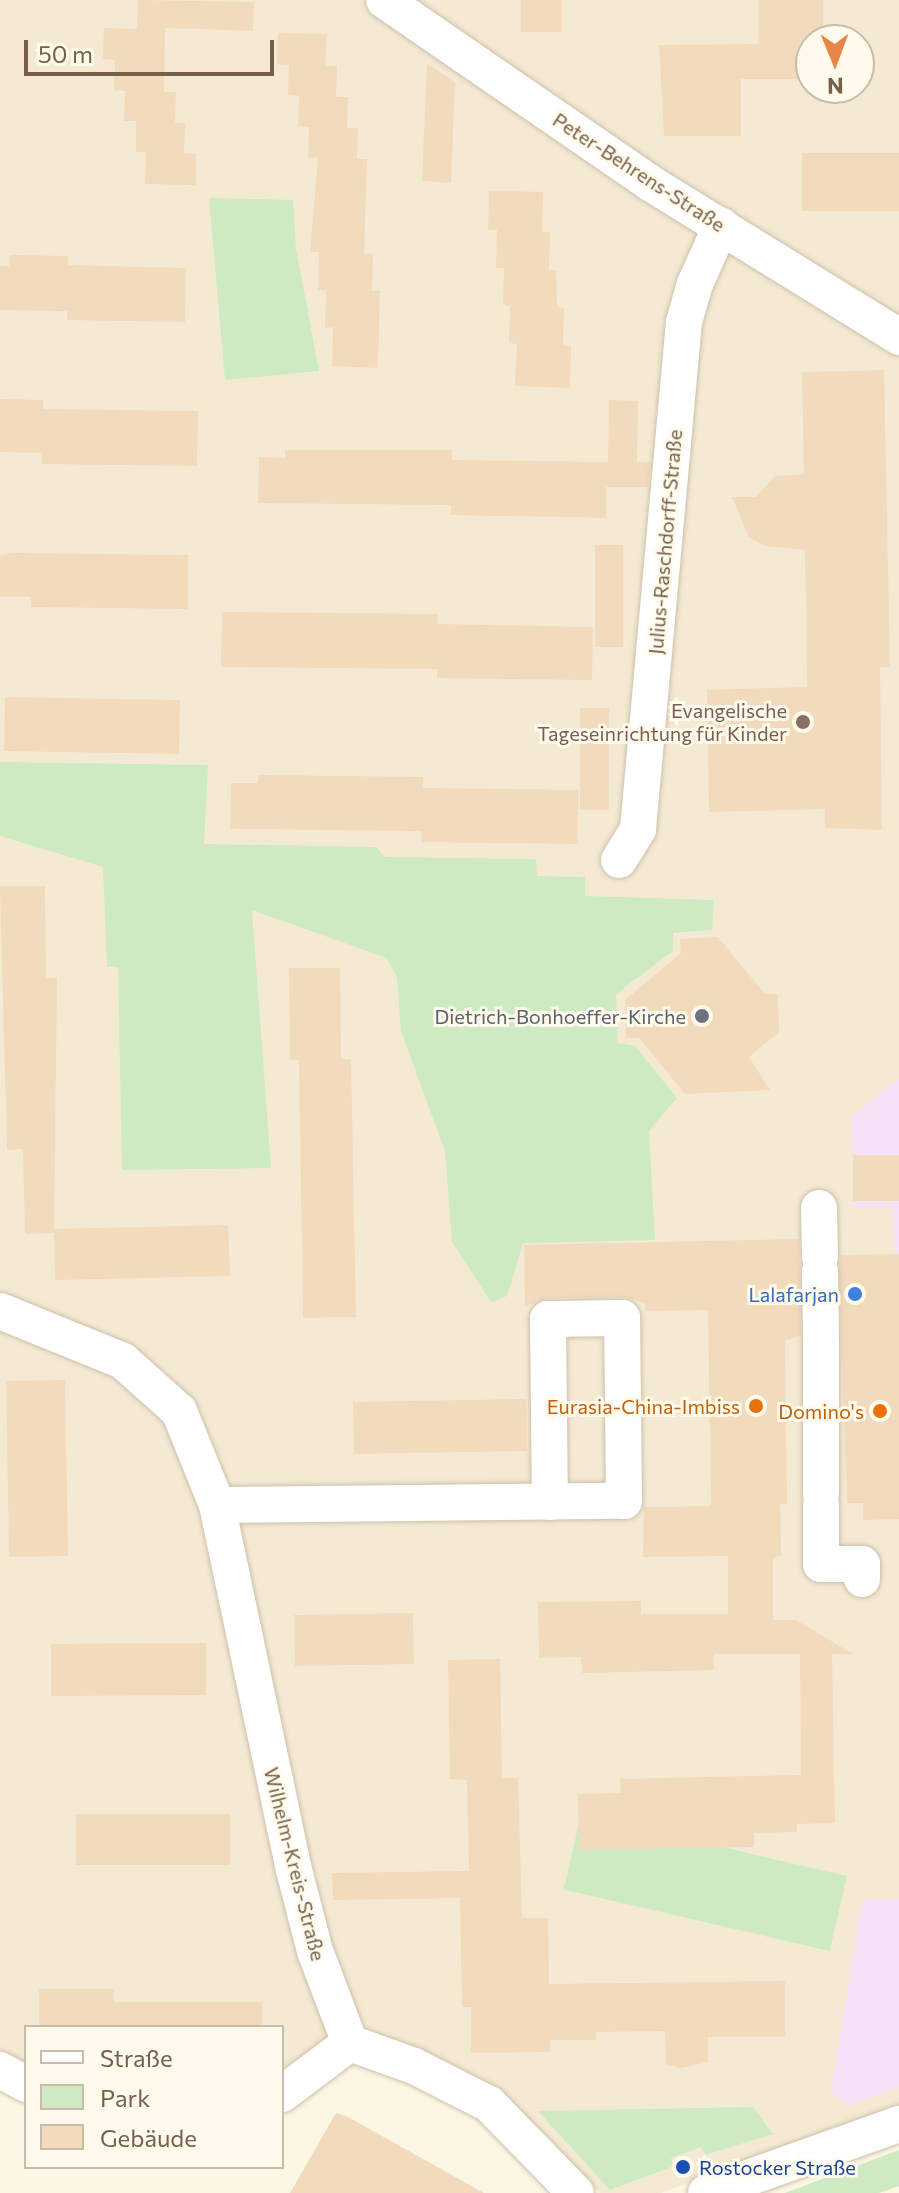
<!DOCTYPE html>
<html>
<head>
<meta charset="utf-8">
<style>
  body { margin:0 }
  #map { position:relative; width:899px; height:2193px; overflow:hidden; background:#fcf7e5; font-family:Commissioner,sans-serif }
  div>[style] { position:absolute }
  .residential>* { inset:0; background:#f4ead3 }
  .education>* { inset:0; background:#f4e2f9 }
  .green>* { inset:0; background:#cdeac3; transform-origin:0 0 }
  .building>* { inset:0; background:#f2dabd; transform-origin:0 0 }
  .roads { filter:drop-shadow(0 0 2px #cec0ab) drop-shadow(0 0 2px #cec0ab) }
  .minor>* { height:36px; margin:-18px; padding:0 18px; transform-origin:18px; border-radius:18px; background:#fff }
  .dots>* { width:22px; height:22px; translate:-50% -50%; box-sizing:border-box; border:4px solid #fffaec; border-radius:50% }
  span { translate:-50% -50%; white-space:nowrap; text-align:center; line-height:1.15; -webkit-text-stroke:6px #fffaec; paint-order:stroke }
  .street-label { font-size:20px; color:#76604a }
  .education-label { font-size:20px; color:#785e54 }
  .right { translate:-100% -50%; text-align:right }
  .worship-label { font-size:20px; color:#5b616d }
  .shop-label { font-size:20px; color:#366cbe }
  .food-label { font-size:20px; color:#c56008 }
  .transit-label { font-size:20px; color:#164399 }
  .left { translate:0 -50%; text-align:left }
  .legend { position:absolute; left:24px; top:2025px; width:260px; height:144px; box-sizing:border-box; background:#fffaec; border:2px solid #c8bcab; margin:0; padding:10px 14px; list-style:none; font-size:24px; color:#76604a }
  .legend li { display:flex; align-items:center; gap:16px; height:40px }
  .legend b { width:40px; border:2px solid #c8bcab }
  .north { position:absolute; left:795px; top:24px; width:80px; height:80px; box-sizing:border-box; background:#fffaec; border:2px solid #c8bcab; border-radius:50%; rotate:179deg; font-size:22px; font-weight:700; line-height:32px; text-align:center; color:#76604a }
  .north::after { content:''; display:block; margin:auto; width:28px; height:36px; background:#e7854a; clip-path:polygon(50% 0,100% 100%,50% 72%,0 100%) }
  .scale { position:absolute; left:24px; top:40px; width:250px; height:36px; box-sizing:border-box; border:4px solid #76604a; border-top:0; padding-left:10px; font-size:24px; line-height:28px; white-space:nowrap; color:#76604a; -webkit-text-stroke:6px #fffaec; paint-order:stroke }
</style>
</head>
<body>
<div id="map">
  <div class="residential">
    <i style="clip-path:polygon(evenodd,0 0,899px 0,899px 2122px,888px 2110px,661px 2193px,600px 2193px,493px 2096px,353px 2038px,282px 2089px,282px 2027px,26px 2027px,26px 2076px,0 2064px,0 0,811px 40px,859px 40px,859px 88px,811px 88px,811px 40px)"></i>
  </div>
  <div class="education">
    <i style="clip-path:polygon(899px 1079px,899px 1254px,894px 1254px,893px 1207px,853px 1207px,852px 1116px)"></i>
    <i style="clip-path:polygon(899px 1899px,899px 2087px,850px 2105px,831px 2092px,862px 1900px)"></i>
  </div>
  <div class="green">
    <i style="clip-path:polygon(209px 198px,293px 200px,296px 248px,319px 371px,225px 380px)"></i>
    <i style="clip-path:polygon(0 762px,208px 765px,204px 844px,376px 847px,385px 857px,536px 859px,537px 876px,585px 877px,585px 896px,714px 900px,712px 930px,673px 933px,673px 951px,616px 994px,618px 1043px,635px 1046px,677px 1098px,649px 1131px,655px 1240px,523px 1243px,507px 1296px,491px 1302px,452px 1242px,445px 1151px,401px 1031px,397px 978px,387px 958px,252px 910px,271px 1168px,122px 1170px,118px 967px,107px 967px,103px 867px,0 836px)"></i>
    <i style="left:847px;top:1876px;width:77px;height:273px;rotate:103deg"></i>
    <i style="clip-path:polygon(753px 2107px,773px 2134px,705px 2155px,701px 2147px,671px 2158px,674px 2166px,610px 2190px,538px 2111px)"></i>
    <i style="clip-path:polygon(899px 2150px,899px 2186px,879px 2193px,785px 2193px)"></i>
  </div>
  <div class="building">
    <i style="clip-path:polygon(138px 0,254px 2px,253px 31px,165px 28px,164px 92px,176px 92px,175px 122px,185px 123px,184px 153px,196px 154px,196px 185px,145px 184px,146px 152px,136px 152px,136px 121px,124px 121px,125px 91px,114px 90px,115px 60px,103px 59px,104px 28px,137px 29px)"></i>
    <i style="left:521px;top:0;width:41px;height:32px"></i>
    <i style="clip-path:polygon(758px 0,823px 0,823px 40px,811px 40px,811px 79px,741px 79px,741px 136px,664px 136px,659px 45px,758px 44px)"></i>
    <i style="clip-path:polygon(278px 33px,327px 34px,325px 66px,337px 66px,336px 97px,348px 97px,347px 128px,358px 128px,357px 159px,367px 159px,364px 253px,373px 254px,372px 291px,380px 291px,378px 368px,332px 366px,333px 327px,325px 328px,326px 290px,318px 290px,319px 252px,310px 252px,318px 158px,308px 157px,309px 127px,298px 126px,299px 96px,288px 95px,289px 65px,277px 64px)"></i>
    <i style="clip-path:polygon(427px 64px,455px 82px,451px 183px,422px 181px)"></i>
    <i style="left:802px;top:153px;width:97px;height:58px"></i>
    <i style="clip-path:polygon(489px 191px,543px 192px,542px 232px,550px 232px,549px 270px,556px 270px,557px 307px,564px 308px,563px 345px,571px 346px,570px 388px,515px 386px,517px 344px,509px 343px,510px 306px,503px 305px,504px 268px,496px 268px,497px 230px,488px 230px)"></i>
    <i style="clip-path:polygon(10px 255px,68px 256px,68px 265px,186px 268px,185px 322px,67px 320px,67px 311px,0 310px,0 266px,9px 266px)"></i>
    <i style="clip-path:polygon(884px 370px,890px 667px,880px 667px,882px 830px,825px 828px,825px 809px,709px 812px,707px 690px,807px 687px,805px 550px,765px 546px,748px 536px,732px 497px,756px 497px,775px 476px,804px 474px,802px 372px)"></i>
    <i style="clip-path:polygon(0 399px,43px 400px,43px 409px,198px 411px,197px 466px,42px 464px,41px 453px,0 452px)"></i>
    <i style="clip-path:polygon(609px 400px,638px 401px,637px 462px,650px 462px,648px 487px,606px 487px,606px 518px,451px 515px,451px 505px,258px 503px,259px 457px,285px 458px,285px 450px,452px 450px,452px 460px,608px 462px)"></i>
    <i style="left:595px;top:545px;width:28px;height:102px"></i>
    <i style="clip-path:polygon(12px 553px,188px 555px,188px 609px,31px 607px,31px 597px,0 597px,0 555px)"></i>
    <i style="clip-path:polygon(222px 612px,438px 614px,437px 624px,593px 627px,592px 680px,437px 678px,437px 669px,221px 667px)"></i>
    <i style="left:5px;top:697px;width:175px;height:54px;rotate:1deg"></i>
    <i style="left:580px;top:708px;width:29px;height:102px"></i>
    <i style="clip-path:polygon(258px 775px,423px 777px,423px 788px,578px 790px,578px 844px,422px 842px,421px 831px,230px 829px,231px 783px,258px 783px)"></i>
    <i style="clip-path:polygon(0 886px,45px 886px,46px 978px,57px 978px,54px 1229px,228px 1225px,230px 1276px,55px 1280px,54px 1233px,25px 1234px,23px 1149px,7px 1150px)"></i>
    <i style="clip-path:polygon(718px 937px,765px 994px,778px 994px,779px 1032px,749px 1057px,770px 1090px,685px 1094px,639px 1038px,626px 1038px,625px 1000px,681px 953px,680px 939px)"></i>
    <i style="clip-path:polygon(289px 968px,340px 968px,341px 1059px,351px 1059px,356px 1317px,303px 1318px,299px 1060px,290px 1060px)"></i>
    <i style="left:853px;top:1155px;width:46px;height:46px"></i>
    <i style="clip-path:polygon(799px 1239px,801px 1336px,785px 1340px,787px 1504px,780px 1504px,781px 1555px,773px 1558px,773px 1620px,796px 1620px,853px 1654px,832px 1654px,835px 1823px,797px 1824px,797px 1832px,754px 1833px,754px 1847px,579px 1850px,578px 1794px,621px 1793px,620px 1779px,801px 1775px,800px 1654px,714px 1654px,714px 1670px,582px 1673px,581px 1657px,539px 1658px,538px 1602px,641px 1601px,641px 1614px,728px 1614px,728px 1556px,643px 1557px,644px 1507px,711px 1506px,708px 1310px,645px 1311px,645px 1303px,622px 1297px,548px 1298px,525px 1306px,524px 1245px)"></i>
    <i style="clip-path:polygon(899px 1254px,899px 1519px,863px 1520px,863px 1503px,847px 1503px,839px 1264px,841px 1255px)"></i>
    <i style="left:65px;top:1380px;width:176px;height:59px;rotate:89deg"></i>
    <i style="left:526px;top:1399px;width:52px;height:173px;rotate:89deg"></i>
    <i style="left:413px;top:1613px;width:51px;height:119px;rotate:89deg"></i>
    <i style="clip-path:polygon(155px 1643px,206px 1643px,206px 1695px,51px 1696px,51px 1644px)"></i>
    <i style="clip-path:polygon(500px 1659px,502px 1778px,518px 1778px,522px 1918px,548px 1918px,549px 1984px,785px 1981px,785px 2037px,708px 2037px,708px 2062px,681px 2068px,666px 2064px,665px 2031px,596px 2032px,596px 2040px,550px 2040px,550px 2052px,471px 2053px,471px 2007px,462px 2007px,460px 1898px,333px 1900px,332px 1873px,469px 1871px,467px 1780px,450px 1779px,448px 1660px)"></i>
    <i style="left:230px;top:1814px;width:51px;height:154px;rotate:90deg"></i>
    <i style="clip-path:polygon(39px 1989px,114px 1989px,114px 2002px,262px 2002px,262px 2027px,39px 2027px)"></i>
    <i style="clip-path:polygon(336px 2113px,348px 2117px,484px 2193px,290px 2193px)"></i>
  </div>
  <div class="roads">
    <div class="minor">
      <i style="left:384px;top:0;width:323px;rotate:34.5deg"></i>
      <i style="left:650px;top:183px;width:293px;rotate:31.7deg"></i>
      <i style="left:619px;top:860px;width:36px;rotate:-58deg"></i>
      <i style="left:638px;top:829px;width:509px;rotate:-84.82deg"></i>
      <i style="left:684px;top:322px;width:40px;rotate:-74deg"></i>
      <i style="left:695px;top:284px;width:64px;rotate:-65.9deg"></i>
      <i style="left:819px;top:1208px;width:48px;rotate:88.8deg"></i>
      <i style="left:820px;top:1271px;width:61px;rotate:89.1deg"></i>
      <i style="left:0;top:1311px;width:133px;rotate:22.1deg"></i>
      <i style="left:123px;top:1361px;width:75px;rotate:41.8deg"></i>
      <i style="left:179px;top:1411px;width:101px;rotate:68deg"></i>
      <i style="left:217px;top:1505px;width:373px;rotate:78.1deg"></i>
      <i style="left:294px;top:1870px;width:84px;rotate:75.5deg"></i>
      <i style="left:315px;top:1951px;width:98px;rotate:69.2deg"></i>
      <i style="left:350px;top:2043px;width:68px;rotate:19.8deg"></i>
      <i style="left:414px;top:2066px;width:84px;rotate:26.9deg"></i>
      <i style="left:489px;top:2104px;width:124px;rotate:45.7deg"></i>
      <i style="left:821px;top:1493px;width:154px;rotate:-90deg"></i>
      <i style="left:821px;top:1504px;width:60px;rotate:90deg"></i>
      <i style="left:821px;top:1564px;width:41px"></i>
      <i style="left:862px;top:1564px;width:15px;rotate:90deg"></i>
      <i style="left:217px;top:1505px;width:407px;rotate:-0.6deg"></i>
      <i style="left:624px;top:1501px;width:183px;rotate:-90.6deg"></i>
      <i style="left:622px;top:1318px;width:74px;rotate:179.2deg"></i>
      <i style="left:548px;top:1319px;width:183px;rotate:89.4deg"></i>
      <i style="left:0;top:2070px;width:30px;rotate:28deg"></i>
      <i style="left:282px;top:2094px;width:85px;rotate:-36.9deg"></i>
      <i style="left:706px;top:2193px;width:205px;rotate:-19.7deg"></i>
    </div>
  </div>
  <div class="dots">
    <i style="left:803px;top:722px;background:#8d6e63"></i>
    <i style="left:702px;top:1016px;background:#6b7280"></i>
    <i style="left:855px;top:1294px;background:#3f7fe0"></i>
    <i style="left:756px;top:1406px;background:#e8710a"></i>
    <i style="left:880px;top:1411px;background:#e8710a"></i>
    <i style="left:683px;top:2167px;background:#1a4fb4"></i>
  </div>
  <div class="street-label">
    <span style="left:639px;top:172px;rotate:33deg">Peter-Behrens-Straße</span>
    <span style="left:665px;top:542px;rotate:-85deg">Julius-Raschdorff-Straße</span>
    <span style="left:295px;top:1864px;rotate:76deg">Wilhelm-Kreis-Straße</span>
  </div>
  <div class="education-label">
    <span class="right" style="left:787px;top:722px">Evangelische<br>Tageseinrichtung für Kinder</span>
  </div>
  <div class="worship-label">
    <span class="right" style="left:686px;top:1016px">Dietrich-Bonhoeffer-Kirche</span>
  </div>
  <div class="shop-label">
    <span class="right" style="left:839px;top:1294px">Lalafarjan</span>
  </div>
  <div class="food-label">
    <span class="right" style="left:740px;top:1406px">Eurasia-China-Imbiss</span>
    <span class="right" style="left:864px;top:1411px">Domino's</span>
  </div>
  <div class="transit-label">
    <span class="left" style="left:699px;top:2167px">Rostocker Straße</span>
  </div>
  <ul class="legend">
  <li><b style="height:10px;background:#fff"></b>Straße</li>
  <li><b style="height:22px;background:#cdeac3"></b>Park</li>
  <li><b style="height:22px;background:#f2dabd"></b>Gebäude</li>
  </ul>
  <div class="north">N</div>
  <div class="scale">50 m</div>
</div>
</body>
</html>
